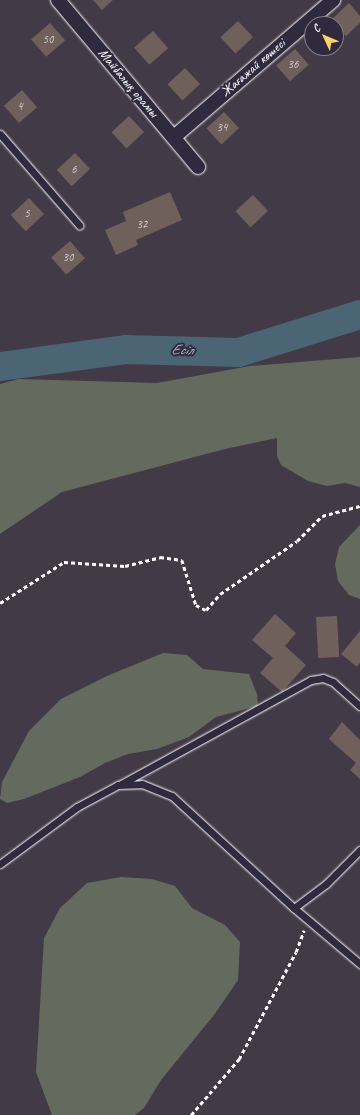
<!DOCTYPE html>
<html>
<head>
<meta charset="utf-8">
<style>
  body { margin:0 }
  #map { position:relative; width:360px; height:1115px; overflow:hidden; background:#423a46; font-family:Caveat,sans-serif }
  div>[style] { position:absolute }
  .green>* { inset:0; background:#646a5e }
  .river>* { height:29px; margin:-14.5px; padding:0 14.5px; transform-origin:14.5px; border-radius:14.5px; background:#4c6575 }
  .building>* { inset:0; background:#6f605c; transform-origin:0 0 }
  .path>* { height:2.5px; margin-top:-1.25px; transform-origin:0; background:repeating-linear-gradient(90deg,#fff 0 4px,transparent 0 7px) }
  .roads { filter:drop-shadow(0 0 1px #fff) drop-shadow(0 0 1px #fff) }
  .service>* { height:7px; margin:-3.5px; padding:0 3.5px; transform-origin:3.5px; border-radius:3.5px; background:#2f2a3d }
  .minor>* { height:14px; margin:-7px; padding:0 7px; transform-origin:7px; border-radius:7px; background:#2f2a3d }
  span { translate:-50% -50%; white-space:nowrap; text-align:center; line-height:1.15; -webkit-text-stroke:4px #2f2a3d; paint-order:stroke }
  .number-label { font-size:12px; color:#dbd7d6 }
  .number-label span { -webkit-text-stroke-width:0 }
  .street-label { font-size:14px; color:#fff }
  .water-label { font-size:15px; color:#aebac1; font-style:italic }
  .north { position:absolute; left:304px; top:16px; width:40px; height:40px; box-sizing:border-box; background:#2f2a3d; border:1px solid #827f8b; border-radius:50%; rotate:314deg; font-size:11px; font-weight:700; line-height:16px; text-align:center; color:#fff }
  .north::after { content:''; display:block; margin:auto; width:14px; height:18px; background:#ffd166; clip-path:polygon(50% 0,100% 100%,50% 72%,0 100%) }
</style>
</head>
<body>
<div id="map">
  <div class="green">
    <i style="clip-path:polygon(360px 357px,360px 487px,345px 483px,327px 486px,308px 481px,281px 465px,277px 456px,277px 438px,225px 449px,62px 492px,0 534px,0 384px,19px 379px,157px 383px,250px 366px)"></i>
    <i style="clip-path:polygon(360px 525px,360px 599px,349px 595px,338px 581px,335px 564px,339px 547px)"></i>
    <i style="clip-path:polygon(163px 653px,187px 655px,203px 669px,249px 674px,257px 694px,258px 706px,216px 717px,189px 737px,157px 749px,128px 754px,105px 763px,80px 777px,24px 799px,7px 803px,0 799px,2px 782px,29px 731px,61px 699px,107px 676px)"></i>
    <i style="clip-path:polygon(121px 877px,152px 879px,175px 886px,192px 908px,225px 925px,240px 942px,238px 980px,214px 1015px,161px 1080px,144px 1108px,135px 1115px,52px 1115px,36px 1072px,44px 938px,60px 908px,87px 883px)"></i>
  </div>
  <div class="river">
    <i style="left:0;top:366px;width:126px;rotate:-7.7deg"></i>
    <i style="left:125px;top:349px;width:113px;rotate:1.5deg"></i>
    <i style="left:238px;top:352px;width:128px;rotate:-17.3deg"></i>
  </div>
  <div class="building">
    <i style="clip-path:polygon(93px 0,113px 0,102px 10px)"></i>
    <i style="clip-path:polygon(349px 3px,360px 16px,360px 23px,346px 36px,331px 20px)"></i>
    <i style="left:238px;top:21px;width:22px;height:24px;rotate:47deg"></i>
    <i style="left:50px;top:23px;width:23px;height:25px;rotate:49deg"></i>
    <i style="left:153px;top:31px;width:23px;height:25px;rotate:49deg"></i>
    <i style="left:295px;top:49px;width:21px;height:25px;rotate:49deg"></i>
    <i style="left:185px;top:68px;width:22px;height:24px;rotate:47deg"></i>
    <i style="left:22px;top:90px;width:23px;height:24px;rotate:49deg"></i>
    <i style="left:224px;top:112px;width:22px;height:24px;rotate:47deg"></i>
    <i style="left:129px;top:116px;width:22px;height:24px;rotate:47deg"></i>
    <i style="left:75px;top:153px;width:22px;height:25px;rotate:47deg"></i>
    <i style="clip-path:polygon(170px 192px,182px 220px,136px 240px,138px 245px,116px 255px,105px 230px,126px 221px,123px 212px)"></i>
    <i style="left:253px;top:195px;width:22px;height:24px;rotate:47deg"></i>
    <i style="left:29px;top:198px;width:22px;height:25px;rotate:47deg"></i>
    <i style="left:70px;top:241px;width:23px;height:25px;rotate:49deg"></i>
    <i style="clip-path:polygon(275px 614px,296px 633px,285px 646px,306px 665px,282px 692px,260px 673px,273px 658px,252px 640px)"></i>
    <i style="left:337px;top:616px;width:41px;height:21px;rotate:87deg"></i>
    <i style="clip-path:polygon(360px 631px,360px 663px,357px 667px,341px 654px)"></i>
    <i style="clip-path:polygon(342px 722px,360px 740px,360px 779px,350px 770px,356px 763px,329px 739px)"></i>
  </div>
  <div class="path">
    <i style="left:0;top:603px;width:76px;rotate:-32.6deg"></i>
    <i style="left:64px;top:562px;width:61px;rotate:3.8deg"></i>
    <i style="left:125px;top:566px;width:36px;rotate:-14deg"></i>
    <i style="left:160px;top:557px;width:22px;rotate:8deg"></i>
    <i style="left:182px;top:560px;width:47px;rotate:72.7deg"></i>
    <i style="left:196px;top:605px;width:11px;rotate:27deg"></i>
    <i style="left:206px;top:610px;width:21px;rotate:-49deg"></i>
    <i style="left:220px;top:594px;width:93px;rotate:-34.5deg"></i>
    <i style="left:297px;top:541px;width:35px;rotate:-45deg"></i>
    <i style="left:322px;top:516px;width:39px;rotate:-15deg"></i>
    <i style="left:191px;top:1115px;width:74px;rotate:-49.4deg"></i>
    <i style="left:239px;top:1059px;width:121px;rotate:-62deg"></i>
    <i style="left:296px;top:952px;width:23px;rotate:-70deg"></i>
  </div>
  <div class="roads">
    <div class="service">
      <i style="left:0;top:134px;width:121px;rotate:49deg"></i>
      <i style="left:121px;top:784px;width:217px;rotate:-28.7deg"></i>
      <i style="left:311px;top:680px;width:12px;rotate:-9deg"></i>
      <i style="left:323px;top:678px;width:11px;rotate:22deg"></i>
      <i style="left:333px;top:682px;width:36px;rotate:42deg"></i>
      <i style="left:0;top:864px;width:96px;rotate:-36.5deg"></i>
      <i style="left:77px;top:807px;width:47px;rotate:-28.2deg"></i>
      <i style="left:118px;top:785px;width:24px;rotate:-2deg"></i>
      <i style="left:142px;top:784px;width:32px;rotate:22deg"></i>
      <i style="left:172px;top:796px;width:166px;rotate:42.6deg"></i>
      <i style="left:294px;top:908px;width:40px;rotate:-37deg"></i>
      <i style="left:326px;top:884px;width:48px;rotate:-45deg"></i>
      <i style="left:294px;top:908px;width:87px;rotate:40.3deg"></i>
    </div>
    <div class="minor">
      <i style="left:58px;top:0;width:218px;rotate:50deg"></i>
      <i style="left:174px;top:137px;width:210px;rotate:-40.7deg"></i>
    </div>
  </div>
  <div class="number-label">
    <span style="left:48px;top:40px">50</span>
    <span style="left:293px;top:65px">36</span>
    <span style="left:20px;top:107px">4</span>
    <span style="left:222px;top:128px">34</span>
    <span style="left:74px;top:170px">6</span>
    <span style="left:27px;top:214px">5</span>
    <span style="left:142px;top:225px">32</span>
    <span style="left:68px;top:258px">30</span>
  </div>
  <div class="street-label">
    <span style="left:253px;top:68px;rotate:-41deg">Жағажай көшесі</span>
    <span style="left:128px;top:83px;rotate:50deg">Майбалық орамы</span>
  </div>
  <div class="water-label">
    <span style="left:182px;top:350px;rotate:2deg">Есіл</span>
  </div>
  <div class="north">С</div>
</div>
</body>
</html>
